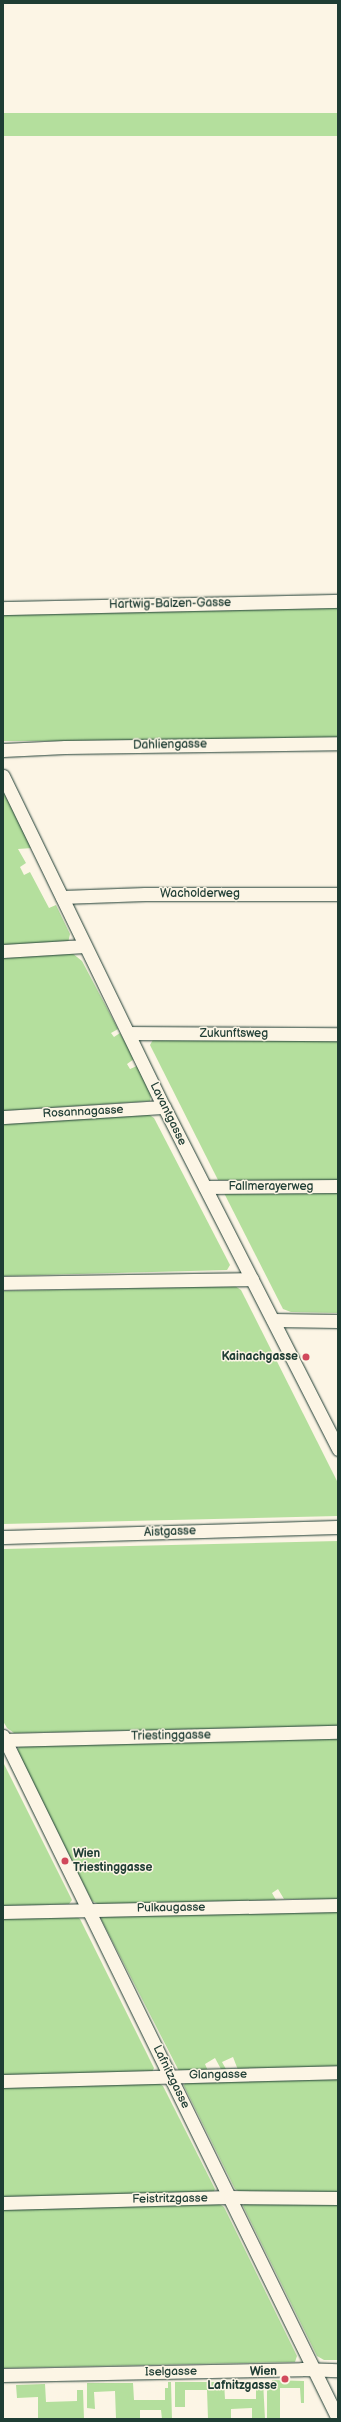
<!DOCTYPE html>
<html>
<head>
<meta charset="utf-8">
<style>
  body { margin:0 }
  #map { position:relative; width:341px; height:2422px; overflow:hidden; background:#fcf5e5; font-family:"Balsamiq Sans",sans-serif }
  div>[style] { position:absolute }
  .green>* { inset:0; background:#b4df9d; transform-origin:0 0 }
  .roads { filter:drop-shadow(0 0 1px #1f3d34) drop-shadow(0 0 1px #1f3d34) }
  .minor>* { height:13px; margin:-6.5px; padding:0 6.5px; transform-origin:6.5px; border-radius:6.5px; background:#fcf5e5 }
  .dots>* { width:11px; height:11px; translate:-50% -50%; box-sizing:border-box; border:2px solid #fcf5e5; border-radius:50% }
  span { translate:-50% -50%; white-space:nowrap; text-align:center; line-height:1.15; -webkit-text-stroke:3px #fcf5e5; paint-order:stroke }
  .street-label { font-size:12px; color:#1f3d34 }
  .poi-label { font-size:12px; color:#1f3d34; font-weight:700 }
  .right { translate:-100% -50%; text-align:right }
  .left { translate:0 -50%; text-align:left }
  .frame { position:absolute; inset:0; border:4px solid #1f3d34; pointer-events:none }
</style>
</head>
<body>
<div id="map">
  <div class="green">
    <i style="left:338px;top:113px;width:23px;height:335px;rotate:90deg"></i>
    <i style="left:338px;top:608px;width:133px;height:335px;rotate:90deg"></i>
    <i style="clip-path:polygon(3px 791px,32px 848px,18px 849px,26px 863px,20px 867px,24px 875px,30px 872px,49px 908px,56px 905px,70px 934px,68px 943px,3px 947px)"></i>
    <i style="clip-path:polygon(72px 953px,82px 961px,118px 1029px,111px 1033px,114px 1037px,120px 1033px,134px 1059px,127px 1064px,130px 1069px,137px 1066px,151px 1095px,150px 1101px,3px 1111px,3px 957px)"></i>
    <i style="clip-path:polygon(154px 1038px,338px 1038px,338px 1181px,218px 1180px,150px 1045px)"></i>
    <i style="clip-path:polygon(148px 1114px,154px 1118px,230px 1265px,227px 1270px,3px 1276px,3px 1121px)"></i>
    <i style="clip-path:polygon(223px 1191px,338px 1191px,338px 1313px,291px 1312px,283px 1309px)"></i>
    <i style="clip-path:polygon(235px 1286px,241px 1290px,338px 1483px,338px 1516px,3px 1524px,3px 1291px)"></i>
    <i style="clip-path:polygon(338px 1541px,338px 1726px,14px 1733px,7px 1728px,3px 1721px,3px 1549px)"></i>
    <i style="clip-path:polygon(338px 1737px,338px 1899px,284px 1899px,278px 1889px,272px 1893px,276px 1900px,98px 1904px,92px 1901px,17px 1751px,20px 1745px)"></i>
    <i style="clip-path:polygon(3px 1762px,72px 1900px,69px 1904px,3px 1906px)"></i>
    <i style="clip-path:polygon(338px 1909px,338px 2068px,238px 2070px,233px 2057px,222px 2062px,227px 2071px,222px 2071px,215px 2058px,205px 2064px,208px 2071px,179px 2071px,101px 1919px,103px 1914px)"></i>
    <i style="clip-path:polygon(73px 1914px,80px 1919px,154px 2068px,152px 2072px,3px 2076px,3px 1916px)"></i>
    <i style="clip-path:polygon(338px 2077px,338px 2195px,242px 2193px,235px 2189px,184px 2086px,185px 2082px)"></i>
    <i style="clip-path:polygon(156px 2082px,163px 2086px,215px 2189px,213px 2193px,3px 2197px,3px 2085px)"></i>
    <i style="clip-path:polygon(216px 2202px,224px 2207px,297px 2356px,295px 2362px,3px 2368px,3px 2207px)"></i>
    <i style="clip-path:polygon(245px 2203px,338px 2203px,338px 2360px,324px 2360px,317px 2356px,243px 2206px)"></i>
    <i style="clip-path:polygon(272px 2380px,304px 2381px,304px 2403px,301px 2403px,300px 2388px,280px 2388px,280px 2419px,267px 2419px,267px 2387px,274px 2387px)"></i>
    <i style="clip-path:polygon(256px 2381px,263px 2381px,265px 2419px,252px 2419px,252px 2408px,231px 2409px,231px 2419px,208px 2419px,207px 2390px,185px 2390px,185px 2407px,175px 2407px,175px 2382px,224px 2382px,225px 2399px,256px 2399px)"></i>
    <i style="clip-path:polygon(168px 2382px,171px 2382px,172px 2419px,162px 2419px,161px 2410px,140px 2410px,140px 2419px,116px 2419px,115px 2391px,94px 2392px,95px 2409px,87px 2408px,87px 2383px,133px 2383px,134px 2400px,165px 2400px,165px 2388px,168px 2388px)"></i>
    <i style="clip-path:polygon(45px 2384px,46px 2402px,77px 2401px,77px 2390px,83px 2390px,84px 2419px,3px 2419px,38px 2418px,38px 2397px,17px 2398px,16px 2385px)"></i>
  </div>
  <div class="roads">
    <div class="minor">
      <i style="left:3px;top:608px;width:335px;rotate:-1.2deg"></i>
      <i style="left:3px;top:750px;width:62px;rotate:-2.8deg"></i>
      <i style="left:65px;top:747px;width:273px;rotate:-0.8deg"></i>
      <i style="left:3px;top:776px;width:368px;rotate:64.1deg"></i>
      <i style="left:164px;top:1107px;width:384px;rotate:63deg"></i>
      <i style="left:62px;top:897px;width:83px;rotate:-2.1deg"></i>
      <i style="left:145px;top:894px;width:193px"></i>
      <i style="left:3px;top:951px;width:82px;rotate:-3.5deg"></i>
      <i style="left:129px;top:1033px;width:209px;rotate:0.3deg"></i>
      <i style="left:3px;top:1117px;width:161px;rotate:-3.6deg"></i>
      <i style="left:205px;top:1187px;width:133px;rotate:-0.4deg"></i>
      <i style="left:3px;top:1283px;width:249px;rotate:-0.9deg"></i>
      <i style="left:273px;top:1320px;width:65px;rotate:0.9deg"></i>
      <i style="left:3px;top:1537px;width:335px;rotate:-1.7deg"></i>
      <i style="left:3px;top:1736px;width:761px;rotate:63.87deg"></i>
      <i style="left:3px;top:1740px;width:335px;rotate:-1.4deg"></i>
      <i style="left:3px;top:1912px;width:335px;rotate:-1.2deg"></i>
      <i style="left:3px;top:2081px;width:335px;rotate:-1.5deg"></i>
      <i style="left:3px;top:2203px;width:227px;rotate:-1.5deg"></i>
      <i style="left:230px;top:2197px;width:108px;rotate:0.5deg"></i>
      <i style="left:3px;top:2375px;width:299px;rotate:-1.1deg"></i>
      <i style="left:302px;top:2369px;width:36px;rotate:2deg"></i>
    </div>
  </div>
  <div class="dots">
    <i style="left:306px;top:1357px;background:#d1495b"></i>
    <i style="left:65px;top:1861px;background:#d1495b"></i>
    <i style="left:285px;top:2379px;background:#d1495b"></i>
  </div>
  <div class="street-label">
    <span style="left:170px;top:604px;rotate:-1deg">Hartwig-Balzen-Gasse</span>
    <span style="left:170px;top:745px;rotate:-1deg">Dahliengasse</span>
    <span style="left:200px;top:894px">Wacholderweg</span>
    <span style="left:234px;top:1034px">Zukunftsweg</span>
    <span style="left:83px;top:1112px;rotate:-3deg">Rosannagasse</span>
    <span style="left:168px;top:1114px;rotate:64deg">Lavantgasse</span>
    <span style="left:271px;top:1187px">Fallmerayerweg</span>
    <span style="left:170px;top:1532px;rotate:-2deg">Aistgasse</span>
    <span style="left:171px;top:1736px;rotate:-1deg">Triestinggasse</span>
    <span style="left:171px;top:1908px;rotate:-1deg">Pulkaugasse</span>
    <span style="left:218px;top:2075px;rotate:-1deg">Glangasse</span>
    <span style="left:171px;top:2077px;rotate:64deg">Lafnitzgasse</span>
    <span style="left:170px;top:2199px;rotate:-1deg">Feistritzgasse</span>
    <span style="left:171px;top:2372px;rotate:-1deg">Iselgasse</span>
  </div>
  <div class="poi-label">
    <span class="right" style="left:298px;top:1357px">Kainachgasse</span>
    <span class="left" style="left:73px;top:1861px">Wien<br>Triestinggasse</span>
    <span class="right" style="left:277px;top:2379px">Wien<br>Lafnitzgasse</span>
  </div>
  <div class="frame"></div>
</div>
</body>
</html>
